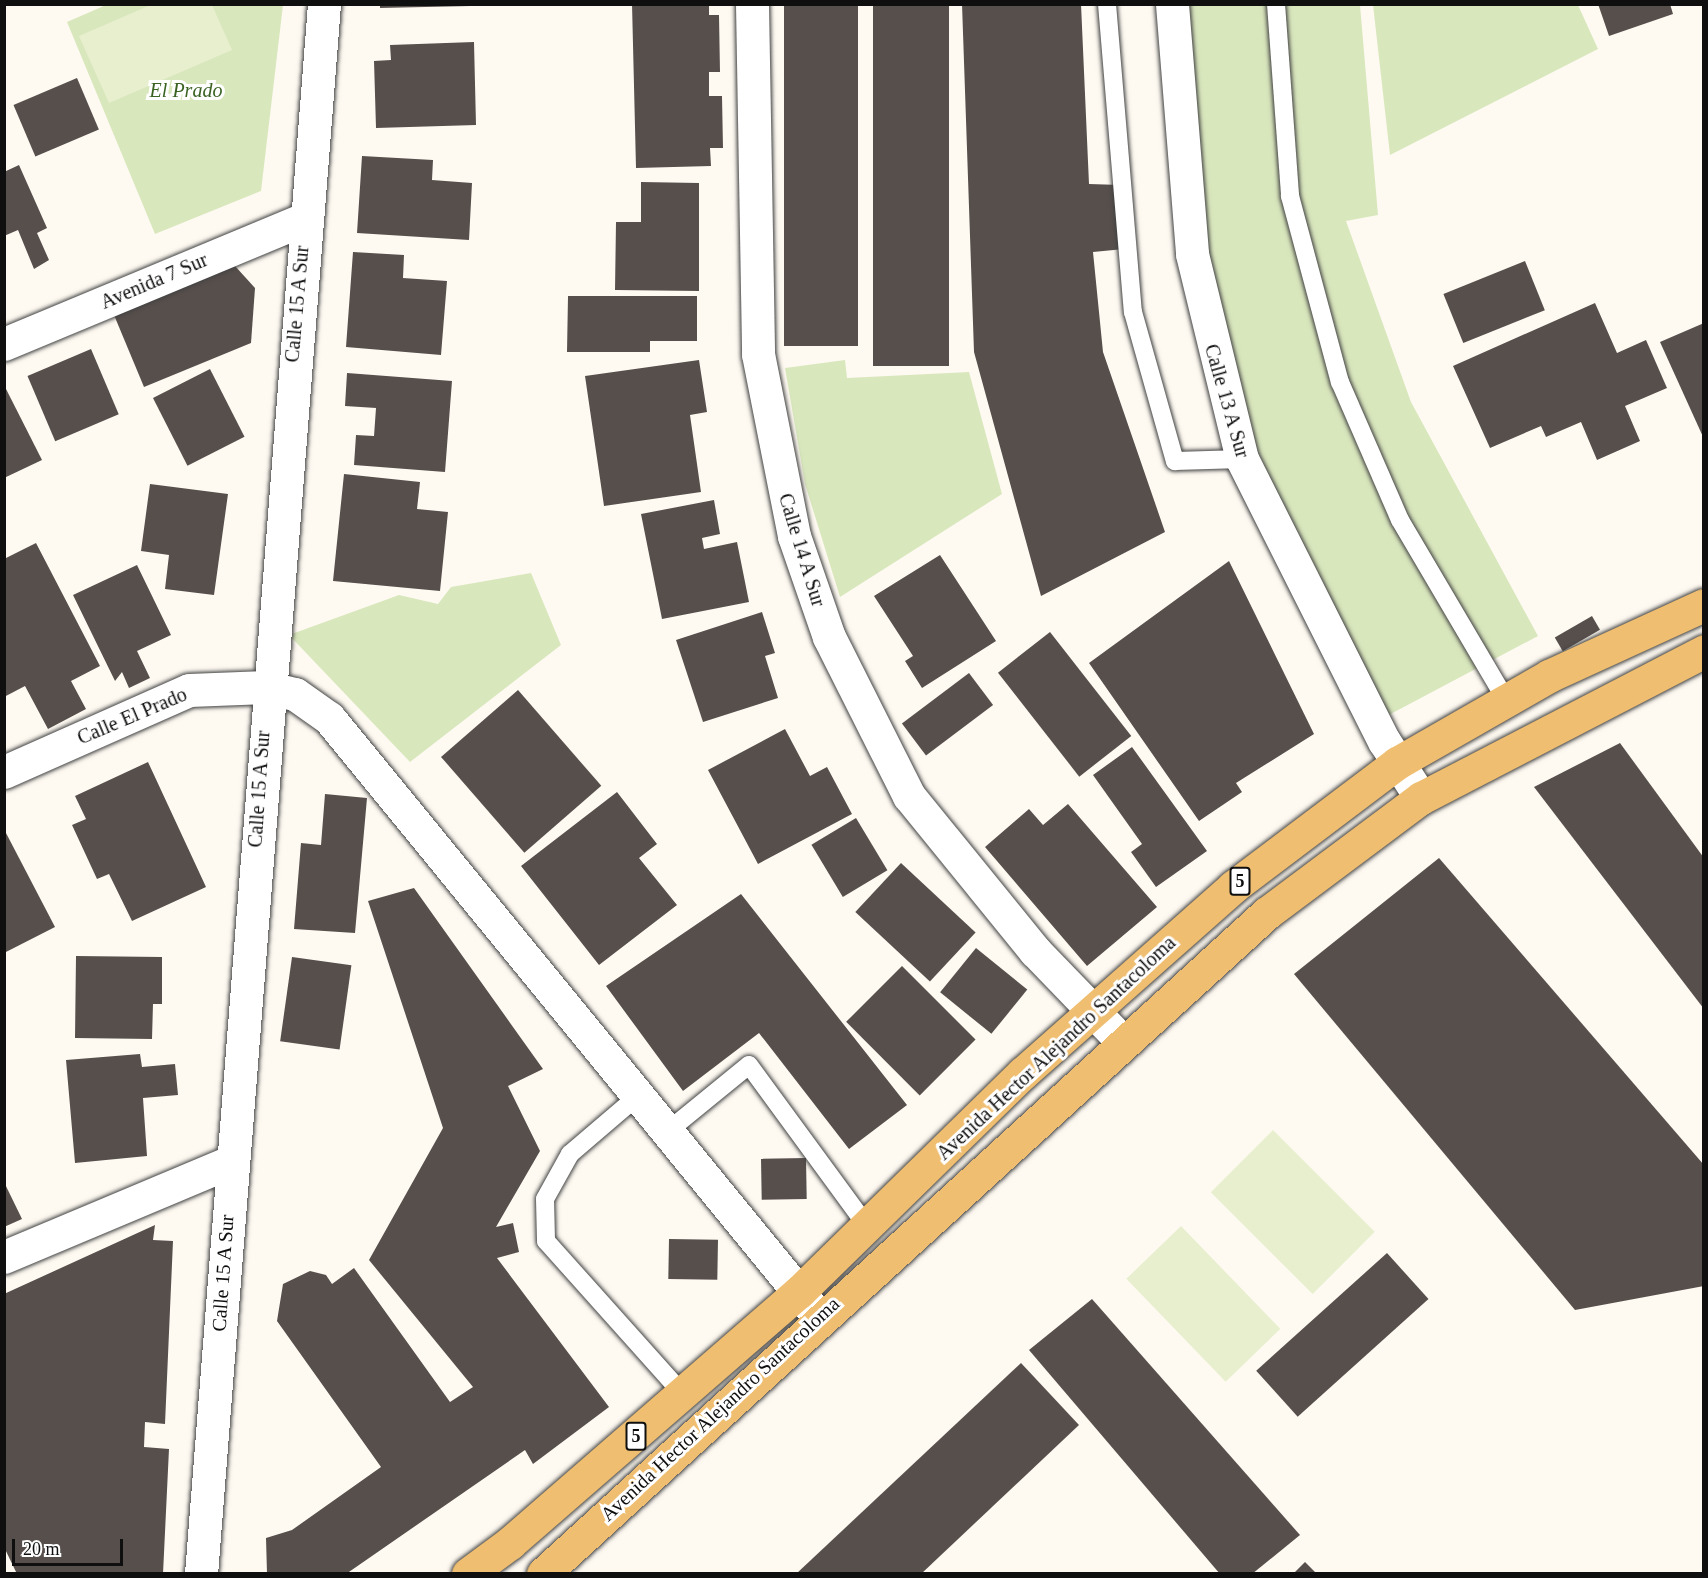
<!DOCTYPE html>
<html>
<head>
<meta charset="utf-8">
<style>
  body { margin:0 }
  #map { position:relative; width:1708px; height:1578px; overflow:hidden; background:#fefaf2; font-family:"Times New Roman",serif }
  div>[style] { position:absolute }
  .green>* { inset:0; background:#d9e7bd }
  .pitch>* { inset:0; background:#e8efce; transform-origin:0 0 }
  .building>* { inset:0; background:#574f4c; transform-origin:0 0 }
  .roads { filter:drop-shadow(0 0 2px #424242) drop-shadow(0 0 2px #424242) }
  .service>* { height:18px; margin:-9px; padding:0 9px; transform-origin:9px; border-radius:9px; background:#fff }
  .minor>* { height:33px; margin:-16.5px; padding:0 16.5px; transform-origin:16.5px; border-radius:16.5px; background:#fff }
  .tertiary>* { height:33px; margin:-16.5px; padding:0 16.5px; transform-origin:16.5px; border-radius:16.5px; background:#fff }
  .primary>* { height:33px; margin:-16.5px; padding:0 16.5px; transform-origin:16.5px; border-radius:16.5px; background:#efbe71 }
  span { translate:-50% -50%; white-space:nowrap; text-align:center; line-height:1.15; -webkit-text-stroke:6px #fff; paint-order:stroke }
  .shield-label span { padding:2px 4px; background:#fff; border:2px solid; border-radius:4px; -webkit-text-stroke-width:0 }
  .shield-label { font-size:18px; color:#0f0f0f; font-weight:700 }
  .park-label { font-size:20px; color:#3a6323; font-style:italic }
  .street-label { font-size:20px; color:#0f0f0f }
  .frame { position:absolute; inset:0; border:6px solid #0f0f0f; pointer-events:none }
  .scale { position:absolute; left:12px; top:1539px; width:111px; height:27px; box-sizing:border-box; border:3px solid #0f0f0f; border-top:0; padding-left:8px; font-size:18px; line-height:21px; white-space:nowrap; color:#0f0f0f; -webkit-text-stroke:4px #fff; paint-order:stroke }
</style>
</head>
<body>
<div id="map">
  <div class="green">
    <i style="clip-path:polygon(106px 5px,283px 5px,261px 191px,155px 234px,67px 22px)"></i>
    <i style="clip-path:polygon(1189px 5px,1360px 5px,1378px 215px,1346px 221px,1411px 402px,1538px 636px,1385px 717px,1256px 448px,1207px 253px)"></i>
    <i style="clip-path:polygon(1373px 5px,1578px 5px,1598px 49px,1390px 155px)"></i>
    <i style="clip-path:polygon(845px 360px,847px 378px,969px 372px,1002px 494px,840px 597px,805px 484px,785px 368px)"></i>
    <i style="clip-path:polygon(531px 573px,561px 645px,410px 762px,289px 635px,399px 595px,438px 604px,451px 587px)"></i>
  </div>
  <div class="pitch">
    <i style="clip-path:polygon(153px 4px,212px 5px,232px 50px,109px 103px,79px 36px)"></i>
    <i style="left:1273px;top:1130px;width:144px;height:88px;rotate:45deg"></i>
    <i style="left:1181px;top:1226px;width:143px;height:76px;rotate:46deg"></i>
  </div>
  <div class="building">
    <i style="clip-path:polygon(380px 4px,471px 4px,471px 6px,380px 8px)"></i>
    <i style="clip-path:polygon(632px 4px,709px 4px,709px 15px,719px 15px,720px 72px,709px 72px,709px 96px,722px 96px,723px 148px,710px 148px,711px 166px,636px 168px)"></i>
    <i style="left:784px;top:4px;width:74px;height:342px"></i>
    <i style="left:873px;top:4px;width:76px;height:362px"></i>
    <i style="clip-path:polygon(962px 4px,1081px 4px,1089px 184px,1121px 185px,1124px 249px,1093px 252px,1103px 352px,1165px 532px,1041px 596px,974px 352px)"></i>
    <i style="clip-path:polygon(1598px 4px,1670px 4px,1673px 14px,1609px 36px)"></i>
    <i style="clip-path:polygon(474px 42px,476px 125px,376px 128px,374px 61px,391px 60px,390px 45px)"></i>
    <i style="left:77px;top:78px;width:56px;height:69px;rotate:67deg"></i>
    <i style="clip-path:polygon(362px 156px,433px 160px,432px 180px,472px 183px,469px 240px,357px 233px)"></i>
    <i style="clip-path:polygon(19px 165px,47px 228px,37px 233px,49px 260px,34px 269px,18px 230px,4px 236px,4px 172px)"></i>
    <i style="clip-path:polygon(641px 182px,699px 183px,699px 291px,615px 290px,616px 222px,641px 222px)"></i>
    <i style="clip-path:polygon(353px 252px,404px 255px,403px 278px,447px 281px,441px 355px,346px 347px)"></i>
    <i style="left:1525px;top:261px;width:53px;height:88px;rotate:68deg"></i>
    <i style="clip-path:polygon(235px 266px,255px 288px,251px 343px,144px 387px,114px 315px)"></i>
    <i style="clip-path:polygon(568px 296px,697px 296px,697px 341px,650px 341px,650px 352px,567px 352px)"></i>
    <i style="clip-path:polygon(1595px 303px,1617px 353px,1646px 340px,1667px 388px,1625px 406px,1640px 441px,1597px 460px,1581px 422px,1546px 437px,1541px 426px,1490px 448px,1453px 366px)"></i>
    <i style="clip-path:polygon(1704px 323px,1704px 439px,1660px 342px)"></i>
    <i style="left:91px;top:349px;width:71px;height:69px;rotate:67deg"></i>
    <i style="clip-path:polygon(699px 360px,707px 412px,690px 415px,701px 492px,604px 506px,585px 376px)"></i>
    <i style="left:210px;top:369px;width:76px;height:64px;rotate:63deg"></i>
    <i style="clip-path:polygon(347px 373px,452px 381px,445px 472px,354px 465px,356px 435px,374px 436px,376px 408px,345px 406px)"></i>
    <i style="clip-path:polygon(4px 385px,42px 460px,4px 478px)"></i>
    <i style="clip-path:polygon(344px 474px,420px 482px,417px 509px,448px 512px,440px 591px,333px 581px)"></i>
    <i style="clip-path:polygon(150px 484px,228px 494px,214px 595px,165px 589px,169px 555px,141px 551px)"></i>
    <i style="clip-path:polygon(714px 500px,720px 534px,702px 538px,704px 549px,737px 542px,749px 602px,662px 619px,641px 514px)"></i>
    <i style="clip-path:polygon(36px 543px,100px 666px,71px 681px,86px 709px,48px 729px,25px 686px,4px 697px,4px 559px)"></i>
    <i style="clip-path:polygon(940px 555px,996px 641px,922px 688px,905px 661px,913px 656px,874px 596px)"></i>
    <i style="clip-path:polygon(1229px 561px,1314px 734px,1236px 783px,1242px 792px,1199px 821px,1089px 663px)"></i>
    <i style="clip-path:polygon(137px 565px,171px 635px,137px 651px,150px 678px,129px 688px,122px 672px,115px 681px,73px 595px)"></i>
    <i style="clip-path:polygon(762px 612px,775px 653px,765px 656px,778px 698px,703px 722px,676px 640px)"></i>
    <i style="left:1592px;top:616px;width:16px;height:43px;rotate:60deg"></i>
    <i style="left:1050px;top:632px;width:132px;height:66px;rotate:52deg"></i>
    <i style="left:969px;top:673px;width:40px;height:84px;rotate:53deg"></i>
    <i style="left:518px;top:690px;width:127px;height:102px;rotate:49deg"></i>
    <i style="clip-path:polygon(785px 729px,810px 776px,827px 767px,852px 814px,758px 864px,708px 770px)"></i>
    <i style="clip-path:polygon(1620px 743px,1704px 858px,1704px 1009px,1534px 787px)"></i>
    <i style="clip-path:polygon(1132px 747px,1207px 851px,1156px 887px,1131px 852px,1142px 844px,1093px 775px)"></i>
    <i style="clip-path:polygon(148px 762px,206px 887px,132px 921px,109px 874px,97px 879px,72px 825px,86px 819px,75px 796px)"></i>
    <i style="clip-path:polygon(617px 792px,657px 844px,639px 858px,677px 905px,599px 965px,521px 866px)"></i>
    <i style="clip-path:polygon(325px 794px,367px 798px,355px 933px,294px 929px,301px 843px,321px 845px)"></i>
    <i style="clip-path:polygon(1068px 804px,1157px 907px,1087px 966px,985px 847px,1029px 809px,1043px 825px)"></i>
    <i style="left:856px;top:818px;width:61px;height:52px;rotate:59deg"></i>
    <i style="clip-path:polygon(6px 833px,55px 927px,4px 953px,4px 834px)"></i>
    <i style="clip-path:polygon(1439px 858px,1704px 1165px,1704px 1286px,1575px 1310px,1294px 974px)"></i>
    <i style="left:901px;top:863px;width:102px;height:67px;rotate:43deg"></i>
    <i style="clip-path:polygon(414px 888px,543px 1069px,508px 1086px,540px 1151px,496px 1227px,513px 1223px,519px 1252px,497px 1258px,609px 1407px,533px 1464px,525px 1450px,346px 1574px,267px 1574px,266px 1538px,292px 1530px,381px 1467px,277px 1321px,283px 1284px,310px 1271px,326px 1275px,332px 1284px,354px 1268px,450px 1402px,473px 1387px,369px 1260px,443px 1128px,368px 901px)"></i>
    <i style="clip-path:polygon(741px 894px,907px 1105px,849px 1149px,759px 1033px,683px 1091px,606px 986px)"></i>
    <i style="left:976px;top:948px;width:66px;height:57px;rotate:39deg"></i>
    <i style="clip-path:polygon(76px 956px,162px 957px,162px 1004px,153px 1004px,152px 1039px,75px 1038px)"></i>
    <i style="left:292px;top:957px;width:60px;height:85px;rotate:8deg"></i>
    <i style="left:902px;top:966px;width:104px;height:79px;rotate:45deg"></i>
    <i style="clip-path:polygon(140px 1054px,142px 1067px,175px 1064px,178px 1095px,143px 1098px,147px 1156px,75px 1163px,66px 1060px)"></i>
    <i style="left:806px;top:1158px;width:41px;height:45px;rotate:89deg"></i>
    <i style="clip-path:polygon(4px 1182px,22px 1219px,4px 1227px)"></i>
    <i style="clip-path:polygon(155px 1225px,153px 1240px,173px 1241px,165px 1424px,145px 1422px,144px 1447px,169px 1449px,163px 1574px,17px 1574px,4px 1547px,4px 1294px)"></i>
    <i style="left:669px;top:1239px;width:49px;height:40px;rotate:1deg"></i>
    <i style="left:1387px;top:1253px;width:62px;height:176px;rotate:48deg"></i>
    <i style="clip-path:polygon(1092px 1299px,1300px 1535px,1252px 1574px,1220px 1574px,1029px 1350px)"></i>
    <i style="clip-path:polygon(1021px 1363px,1079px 1425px,921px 1574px,796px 1574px)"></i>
    <i style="clip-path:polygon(1305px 1562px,1317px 1574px,1293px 1574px)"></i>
  </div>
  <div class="roads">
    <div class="service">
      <i style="left:1107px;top:4px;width:309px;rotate:85.2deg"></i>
      <i style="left:1133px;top:312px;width:155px;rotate:74.3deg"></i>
      <i style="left:1175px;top:461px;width:67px;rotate:-1.7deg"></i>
      <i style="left:1276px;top:4px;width:193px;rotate:85.8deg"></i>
      <i style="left:1290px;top:196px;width:193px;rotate:75deg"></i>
      <i style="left:1340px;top:382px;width:150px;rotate:66.5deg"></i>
      <i style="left:1400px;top:520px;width:209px;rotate:59.5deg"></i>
      <i style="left:639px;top:1095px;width:91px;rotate:139.5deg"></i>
      <i style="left:570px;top:1154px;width:51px;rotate:119.1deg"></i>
      <i style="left:545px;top:1199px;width:42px;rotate:88.6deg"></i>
      <i style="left:546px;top:1241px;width:205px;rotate:48.2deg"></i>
      <i style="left:668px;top:1131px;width:104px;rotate:-39.2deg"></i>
      <i style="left:749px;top:1065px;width:200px;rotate:53.8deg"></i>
    </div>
    <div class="minor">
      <i style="left:752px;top:4px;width:350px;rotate:89deg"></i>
      <i style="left:758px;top:354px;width:186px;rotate:78.8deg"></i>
      <i style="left:794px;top:536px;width:107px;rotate:70.9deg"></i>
      <i style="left:829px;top:637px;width:178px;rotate:63.3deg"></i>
      <i style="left:909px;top:796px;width:200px;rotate:50.9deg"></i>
      <i style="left:1035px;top:951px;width:125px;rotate:46deg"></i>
      <i style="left:1172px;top:4px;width:251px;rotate:85.4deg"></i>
      <i style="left:1192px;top:254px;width:211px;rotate:76.3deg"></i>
      <i style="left:1242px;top:459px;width:316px;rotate:63.3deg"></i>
      <i style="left:1384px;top:741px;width:68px;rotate:57deg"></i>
      <i style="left:4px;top:344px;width:325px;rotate:-22.6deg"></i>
      <i style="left:4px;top:772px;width:202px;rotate:-23.9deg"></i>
      <i style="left:189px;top:690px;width:77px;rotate:-2.2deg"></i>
      <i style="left:266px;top:687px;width:30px;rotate:14deg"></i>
      <i style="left:295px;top:694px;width:42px;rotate:35.2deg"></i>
      <i style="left:329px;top:718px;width:774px;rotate:50.72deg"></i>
      <i style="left:4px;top:1257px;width:247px;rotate:-22.8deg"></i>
    </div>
    <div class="tertiary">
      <i style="left:201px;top:1574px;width:1575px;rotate:-85.52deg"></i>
    </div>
    <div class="primary">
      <i style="left:468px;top:1574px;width:52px;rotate:-36.4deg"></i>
      <i style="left:510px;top:1543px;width:383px;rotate:-41deg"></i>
      <i style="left:799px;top:1292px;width:313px;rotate:-44.4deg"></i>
      <i style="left:1023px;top:1073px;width:281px;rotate:-41.5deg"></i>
      <i style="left:1233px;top:887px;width:206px;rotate:-37.1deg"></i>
      <i style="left:1397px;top:763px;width:175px;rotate:-29.8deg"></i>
      <i style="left:1549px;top:676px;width:170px;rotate:-24.6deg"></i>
      <i style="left:543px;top:1574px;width:980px;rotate:-42.4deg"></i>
      <i style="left:1267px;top:913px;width:192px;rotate:-36.8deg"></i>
      <i style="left:1421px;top:798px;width:319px;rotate:-27.4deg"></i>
    </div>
  </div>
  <div class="shield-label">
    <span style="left:1240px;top:881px">5</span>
    <span style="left:636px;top:1436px">5</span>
  </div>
  <div class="park-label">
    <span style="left:186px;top:90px">El Prado</span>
  </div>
  <div class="street-label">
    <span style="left:154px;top:281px;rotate:-23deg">Avenida 7 Sur</span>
    <span style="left:297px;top:304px;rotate:-85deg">Calle 15 A Sur</span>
    <span style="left:1227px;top:401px;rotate:74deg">Calle 13 A Sur</span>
    <span style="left:802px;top:550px;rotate:73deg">Calle 14 A Sur</span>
    <span style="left:132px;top:716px;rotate:-23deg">Calle El Prado</span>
    <span style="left:259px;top:789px;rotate:-86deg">Calle 15 A Sur</span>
    <span style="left:1056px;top:1048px;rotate:-43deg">Avenida Hector Alejandro Santacoloma</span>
    <span style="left:223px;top:1273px;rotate:-86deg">Calle 15 A Sur</span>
    <span style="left:720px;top:1409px;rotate:-43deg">Avenida Hector Alejandro Santacoloma</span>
  </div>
  <div class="frame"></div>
  <div class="scale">20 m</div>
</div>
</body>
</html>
